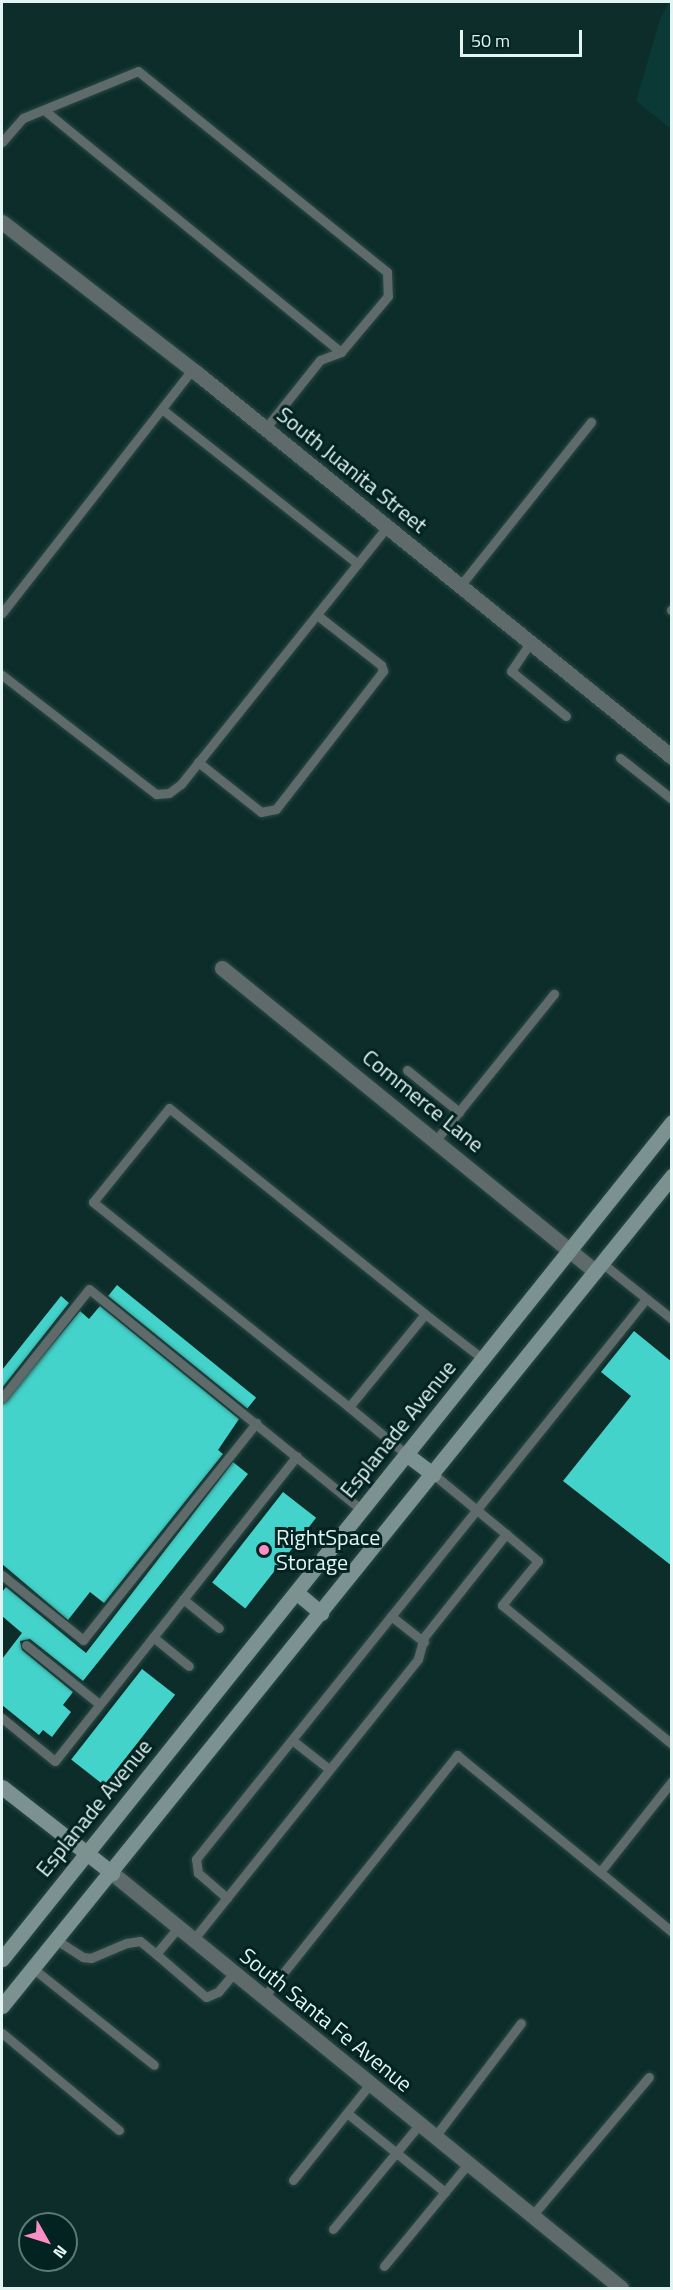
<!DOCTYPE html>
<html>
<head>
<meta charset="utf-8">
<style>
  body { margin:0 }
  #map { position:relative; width:673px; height:2290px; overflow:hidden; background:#0c2d2a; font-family:"Titillium Web",sans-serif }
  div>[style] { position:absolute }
  .built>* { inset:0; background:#0a3936 }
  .building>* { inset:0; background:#43d3ca; transform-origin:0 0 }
  .roads { filter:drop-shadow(0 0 2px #2a4946) drop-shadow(0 0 2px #2a4946) }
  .lane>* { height:9px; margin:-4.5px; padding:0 4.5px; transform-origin:4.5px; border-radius:4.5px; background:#5e6b6a }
  .street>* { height:15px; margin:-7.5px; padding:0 7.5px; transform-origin:7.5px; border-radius:7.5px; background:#5e6b6a }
  .secondary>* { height:15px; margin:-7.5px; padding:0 7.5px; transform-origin:7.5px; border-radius:7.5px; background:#7c9290 }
  .dots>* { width:16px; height:16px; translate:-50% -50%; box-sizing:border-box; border:3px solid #022321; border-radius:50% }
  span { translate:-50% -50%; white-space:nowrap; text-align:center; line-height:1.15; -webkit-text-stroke:6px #022321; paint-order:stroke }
  .street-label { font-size:22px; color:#e3f5f3 }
  .poi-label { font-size:22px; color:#e3f5f3 }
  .left { translate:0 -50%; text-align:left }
  .frame { position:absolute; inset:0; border:3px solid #e3f5f3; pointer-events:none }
  .north { position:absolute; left:18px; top:2212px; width:60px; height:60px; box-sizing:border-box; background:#022321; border:2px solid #5c7775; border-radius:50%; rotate:129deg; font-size:16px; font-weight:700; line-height:24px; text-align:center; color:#e3f5f3 }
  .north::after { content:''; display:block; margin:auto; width:21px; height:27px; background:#fa8fc6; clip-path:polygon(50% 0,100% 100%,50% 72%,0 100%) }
  .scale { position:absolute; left:460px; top:30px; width:122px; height:27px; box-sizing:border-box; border:3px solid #e3f5f3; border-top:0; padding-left:8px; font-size:18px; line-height:21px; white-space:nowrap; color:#e3f5f3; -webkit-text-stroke:4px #022321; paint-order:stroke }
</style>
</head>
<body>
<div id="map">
  <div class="built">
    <i style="clip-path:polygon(669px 2px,672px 2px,671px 129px,636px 101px,660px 19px)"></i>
  </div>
  <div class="building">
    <i style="left:117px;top:1285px;width:179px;height:14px;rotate:39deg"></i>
    <i style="clip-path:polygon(61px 1296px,69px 1303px,2px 1388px,2px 1370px)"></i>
    <i style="clip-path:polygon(100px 1306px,239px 1419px,218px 1450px,223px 1454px,104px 1603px,90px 1592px,68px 1620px,2px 1564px,2px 1405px,80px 1311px,89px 1319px)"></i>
    <i style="clip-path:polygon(634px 1331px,672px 1362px,672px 1566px,563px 1481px,631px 1396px,601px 1372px)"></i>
    <i style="clip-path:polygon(233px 1462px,248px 1474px,83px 1681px,30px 1639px,20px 1641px,22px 1650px,73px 1692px,63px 1705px,71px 1712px,52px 1737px,43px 1730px,39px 1735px,2px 1705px,2px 1659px,22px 1633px,2px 1616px,2px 1592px,6px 1587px,86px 1653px)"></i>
    <i style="left:283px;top:1492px;width:42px;height:115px;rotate:38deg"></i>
    <i style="left:142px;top:1669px;width:42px;height:115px;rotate:38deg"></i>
  </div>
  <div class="roads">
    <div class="lane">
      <i style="left:44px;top:110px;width:383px;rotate:39.2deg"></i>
      <i style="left:2px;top:142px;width:32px;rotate:-49deg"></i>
      <i style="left:23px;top:118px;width:124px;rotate:-22.2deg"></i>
      <i style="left:138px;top:71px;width:320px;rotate:38.9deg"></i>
      <i style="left:387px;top:272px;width:24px;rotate:88deg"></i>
      <i style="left:388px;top:296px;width:73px;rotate:130deg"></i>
      <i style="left:341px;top:352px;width:22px;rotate:159deg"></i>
      <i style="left:320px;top:360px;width:88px;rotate:128.6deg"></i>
      <i style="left:163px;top:410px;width:248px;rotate:38.3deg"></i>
      <i style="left:460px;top:586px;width:210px;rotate:-51.4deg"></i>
      <i style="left:671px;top:610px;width:1px;rotate:-45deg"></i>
      <i style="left:2px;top:613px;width:308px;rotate:-52deg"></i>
      <i style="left:530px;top:643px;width:34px;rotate:124deg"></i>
      <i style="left:511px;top:671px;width:71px;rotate:39.3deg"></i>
      <i style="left:2px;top:675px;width:195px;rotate:37.7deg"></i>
      <i style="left:156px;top:794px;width:13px;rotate:-4deg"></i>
      <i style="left:169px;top:793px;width:15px;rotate:-37deg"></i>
      <i style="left:181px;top:784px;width:329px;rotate:-51.3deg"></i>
      <i style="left:620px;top:758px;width:66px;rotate:38.3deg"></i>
      <i style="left:198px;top:762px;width:80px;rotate:38.4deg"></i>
      <i style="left:261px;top:812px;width:15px;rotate:-11deg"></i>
      <i style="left:276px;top:809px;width:175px;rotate:-52.2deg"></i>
      <i style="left:383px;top:671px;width:6px;rotate:-108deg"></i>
      <i style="left:381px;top:665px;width:81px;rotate:-142deg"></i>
      <i style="left:407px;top:1070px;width:67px;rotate:38.9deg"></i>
      <i style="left:436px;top:1140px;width:188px;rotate:-51.1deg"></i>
      <i style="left:602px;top:1263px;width:90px;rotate:38.7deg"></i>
      <i style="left:2px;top:1398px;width:139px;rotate:-51.4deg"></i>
      <i style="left:89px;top:1289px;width:351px;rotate:39deg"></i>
      <i style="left:349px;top:1407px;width:328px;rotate:-141.3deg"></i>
      <i style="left:93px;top:1202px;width:121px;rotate:-51deg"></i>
      <i style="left:169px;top:1108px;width:329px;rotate:38.8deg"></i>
      <i style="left:406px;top:1454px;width:74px;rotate:-140.5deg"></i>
      <i style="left:349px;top:1407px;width:120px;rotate:-50.7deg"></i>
      <i style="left:425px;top:1314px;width:73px;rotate:37.8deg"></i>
      <i style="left:506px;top:1534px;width:42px;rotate:40.2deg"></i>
      <i style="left:538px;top:1561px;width:57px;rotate:129.3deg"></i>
      <i style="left:502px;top:1605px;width:220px;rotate:39.3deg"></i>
      <i style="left:2px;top:1575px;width:104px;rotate:38.7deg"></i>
      <i style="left:83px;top:1640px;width:278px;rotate:-51.4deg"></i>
      <i style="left:183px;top:1599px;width:46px;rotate:38.9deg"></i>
      <i style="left:391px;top:1616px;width:42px;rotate:38.2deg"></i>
      <i style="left:153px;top:1637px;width:46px;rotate:38.9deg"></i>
      <i style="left:26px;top:1645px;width:94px;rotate:38.9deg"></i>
      <i style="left:2px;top:1718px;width:68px;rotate:39.1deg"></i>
      <i style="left:55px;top:1761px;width:389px;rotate:-51.6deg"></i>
      <i style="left:292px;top:1740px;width:47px;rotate:38.1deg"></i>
      <i style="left:600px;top:1872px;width:94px;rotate:39.8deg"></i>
      <i style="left:227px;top:1898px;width:38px;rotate:-139deg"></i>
      <i style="left:198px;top:1873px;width:14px;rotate:-98deg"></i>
      <i style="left:196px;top:1859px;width:718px;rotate:-51.22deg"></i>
      <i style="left:193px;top:1940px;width:360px;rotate:-51.3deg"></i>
      <i style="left:418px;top:1659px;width:23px;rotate:-75deg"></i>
      <i style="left:424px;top:1637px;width:132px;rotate:-51.5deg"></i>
      <i style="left:506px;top:1534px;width:94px;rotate:-140.6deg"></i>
      <i style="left:58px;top:1941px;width:30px;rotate:33deg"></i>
      <i style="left:83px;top:1957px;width:8px;rotate:7deg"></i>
      <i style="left:91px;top:1958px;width:39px;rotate:-23deg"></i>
      <i style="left:127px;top:1943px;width:13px;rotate:-9deg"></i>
      <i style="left:140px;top:1941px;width:21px;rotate:39deg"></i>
      <i style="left:156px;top:1954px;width:34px;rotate:-50deg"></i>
      <i style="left:156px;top:1954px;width:66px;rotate:40.7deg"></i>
      <i style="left:206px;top:1997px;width:13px;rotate:-23deg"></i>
      <i style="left:218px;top:1992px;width:25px;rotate:-50deg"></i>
      <i style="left:35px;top:1970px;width:152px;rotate:38.6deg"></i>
      <i style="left:264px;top:1997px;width:310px;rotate:-51.4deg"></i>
      <i style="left:457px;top:1755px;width:185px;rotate:39.3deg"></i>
      <i style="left:600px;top:1872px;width:116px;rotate:-51.6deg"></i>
      <i style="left:2px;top:2033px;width:152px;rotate:39.7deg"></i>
      <i style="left:347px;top:2113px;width:126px;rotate:38.9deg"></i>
      <i style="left:434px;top:2138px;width:144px;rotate:-52.9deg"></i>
      <i style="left:293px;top:2180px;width:123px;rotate:-51.3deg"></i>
      <i style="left:531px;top:2217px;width:183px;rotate:-49.9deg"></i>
      <i style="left:333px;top:2229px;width:135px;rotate:-50.4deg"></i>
      <i style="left:384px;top:2266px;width:131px;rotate:-50.6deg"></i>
    </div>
    <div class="street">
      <i style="left:2px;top:222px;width:248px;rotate:37.8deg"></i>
      <i style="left:198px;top:374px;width:609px;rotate:38.94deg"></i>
      <i style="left:222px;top:968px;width:481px;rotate:39.1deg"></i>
      <i style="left:112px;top:1873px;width:657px;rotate:39.19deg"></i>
    </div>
    <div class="secondary">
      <i style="left:406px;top:1454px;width:34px;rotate:37deg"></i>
      <i style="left:296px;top:1592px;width:33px;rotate:40deg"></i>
      <i style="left:2px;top:1787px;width:140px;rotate:38deg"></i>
      <i style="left:2px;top:1959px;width:1072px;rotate:-51.32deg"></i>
      <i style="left:2px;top:2006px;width:1067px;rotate:-51.09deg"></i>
    </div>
  </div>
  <div class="dots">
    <i style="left:264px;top:1550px;background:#fa8fc6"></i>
  </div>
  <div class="street-label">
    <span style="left:352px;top:470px;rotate:39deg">South Juanita Street</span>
    <span style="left:423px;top:1101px;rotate:39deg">Commerce Lane</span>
    <span style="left:398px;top:1429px;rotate:-51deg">Esplanade Avenue</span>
    <span style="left:94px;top:1808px;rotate:-51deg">Esplanade Avenue</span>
    <span style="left:326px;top:2020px;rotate:39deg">South Santa Fe Avenue</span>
  </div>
  <div class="poi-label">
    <span class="left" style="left:276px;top:1550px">RightSpace<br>Storage</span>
  </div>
  <div class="frame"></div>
  <div class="north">N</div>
  <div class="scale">50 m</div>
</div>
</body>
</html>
